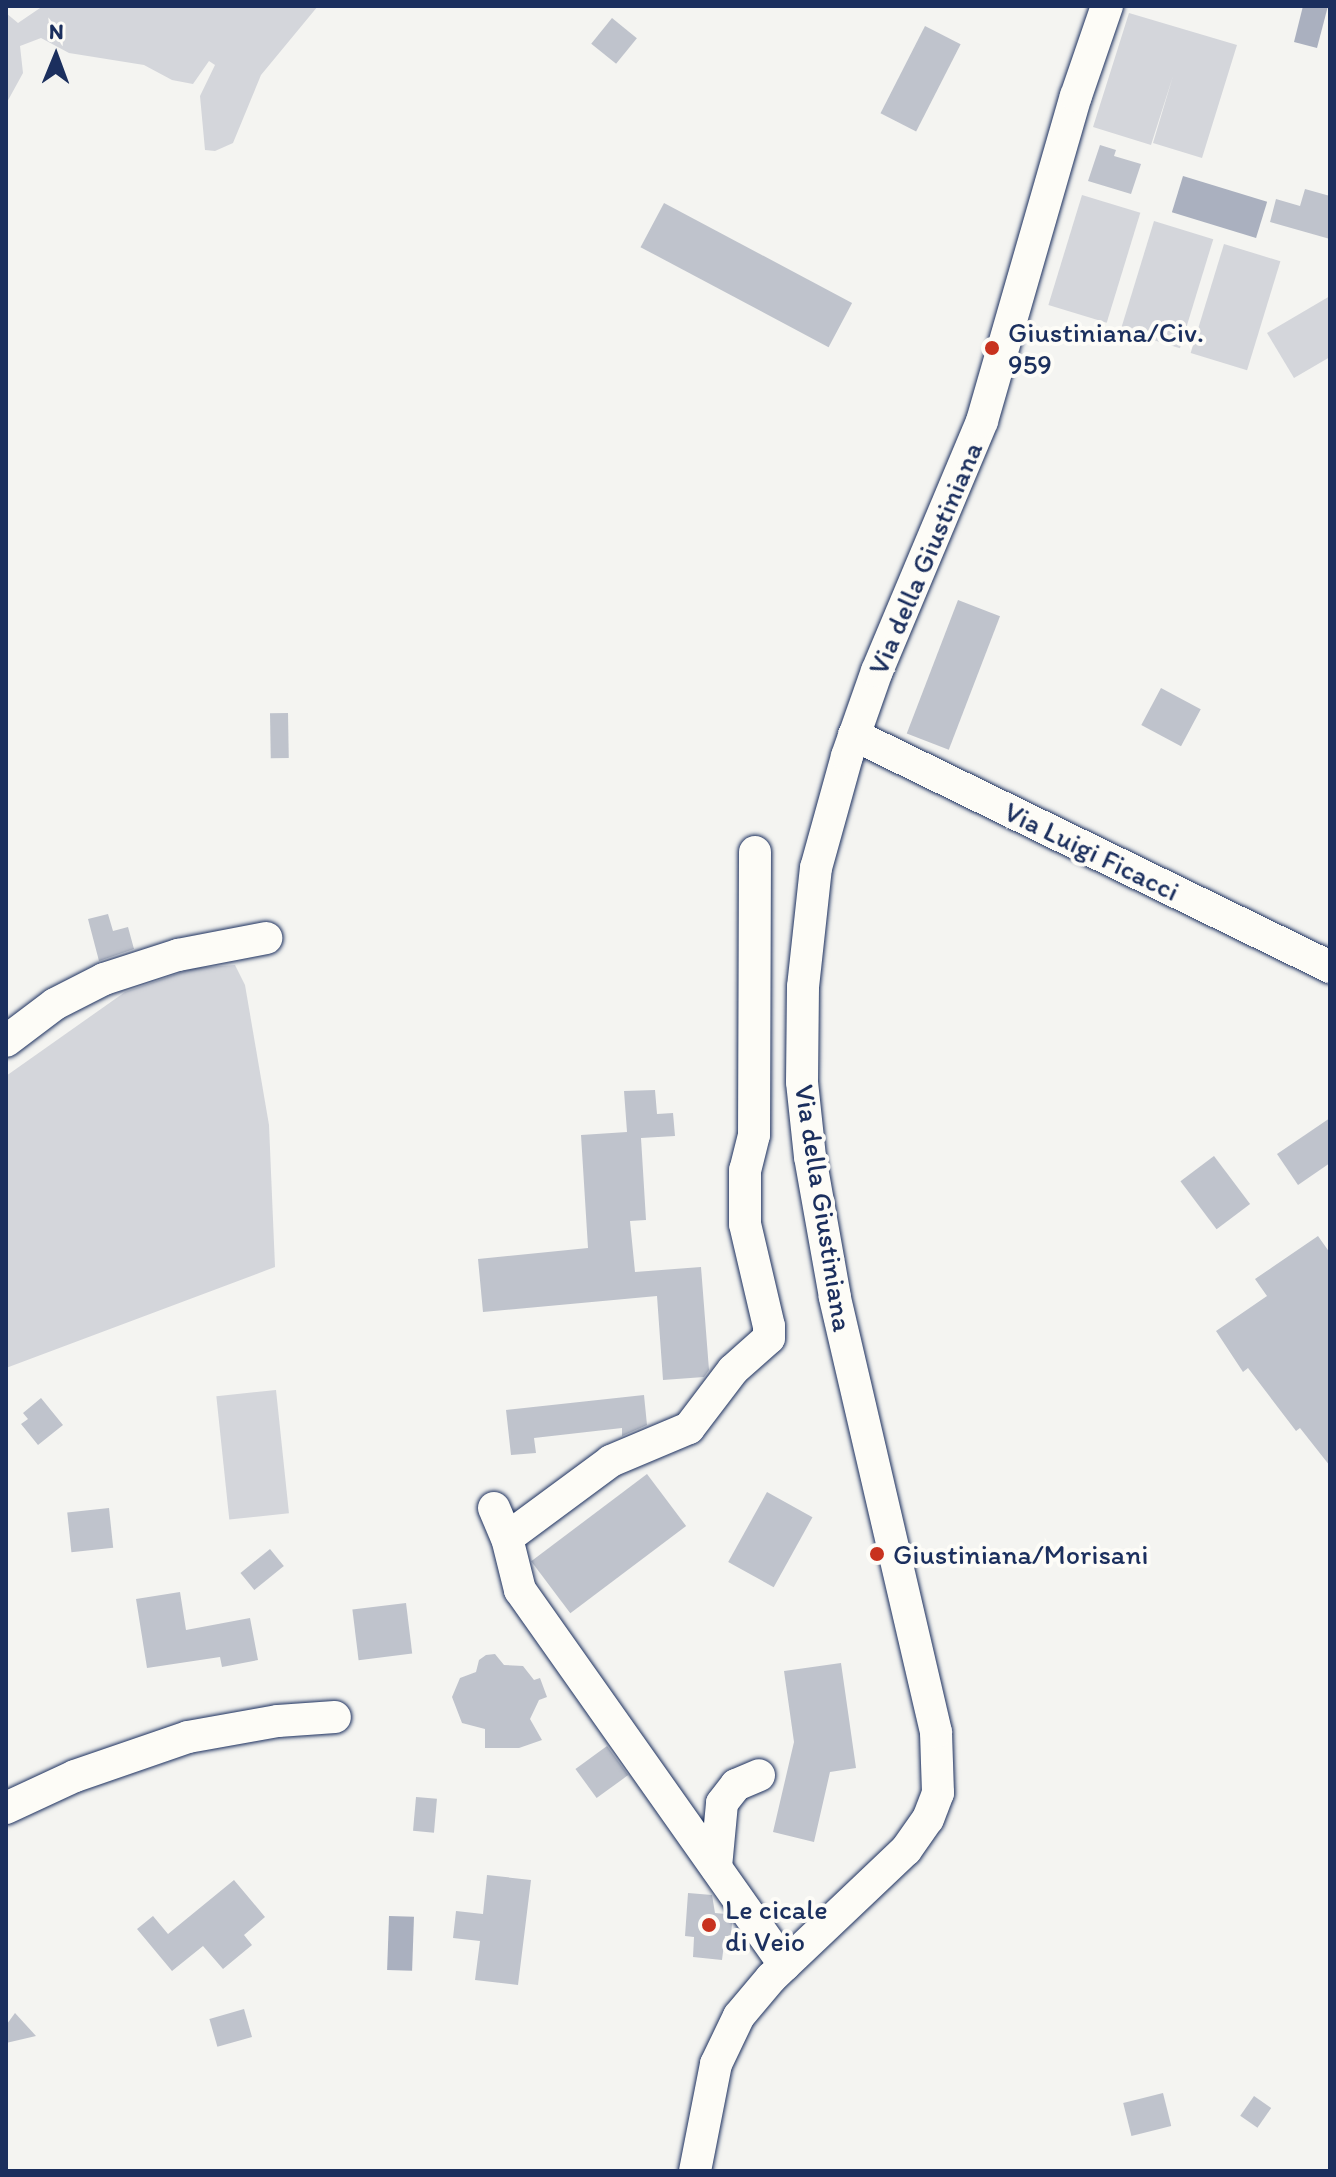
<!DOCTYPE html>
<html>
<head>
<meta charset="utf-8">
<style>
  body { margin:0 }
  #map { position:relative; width:1336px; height:2177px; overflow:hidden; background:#f4f4f1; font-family:Itim,sans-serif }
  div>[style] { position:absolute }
  .green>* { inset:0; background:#d4d6db; transform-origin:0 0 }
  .water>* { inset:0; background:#aab0bf; transform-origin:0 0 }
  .building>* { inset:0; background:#bfc3cc; transform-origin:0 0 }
  .roads { filter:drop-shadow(0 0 2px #1b2f5e) drop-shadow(0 0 2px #1b2f5e) }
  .minor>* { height:32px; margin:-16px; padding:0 16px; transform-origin:16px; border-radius:16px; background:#fdfcf7 }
  .dots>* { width:22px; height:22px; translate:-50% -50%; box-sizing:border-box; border:4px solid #fdfcf7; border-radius:50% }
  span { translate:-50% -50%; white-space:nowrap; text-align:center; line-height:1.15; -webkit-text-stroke:8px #fdfcf7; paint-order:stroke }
  .poi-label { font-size:28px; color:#1b2f5e }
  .left { translate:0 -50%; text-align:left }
  .street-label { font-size:28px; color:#1b2f5e }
  .frame { position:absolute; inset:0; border:8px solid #1b2f5e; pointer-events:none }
  .north { position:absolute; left:16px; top:16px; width:80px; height:80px; -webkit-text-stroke:6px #fdfcf7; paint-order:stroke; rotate:1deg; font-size:22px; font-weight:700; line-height:32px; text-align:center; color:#1b2f5e }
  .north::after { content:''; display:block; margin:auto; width:28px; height:36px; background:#1b2f5e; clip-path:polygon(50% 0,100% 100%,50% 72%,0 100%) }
</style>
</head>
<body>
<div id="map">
  <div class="green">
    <i style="clip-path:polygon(43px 6px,318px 6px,261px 75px,233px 143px,215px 151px,205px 150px,200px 96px,215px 65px,209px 61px,193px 84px,172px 80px,144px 65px,69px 53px,41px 38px,20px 46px,23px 73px,6px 104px,6px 13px,18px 23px)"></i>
    <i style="clip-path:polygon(1129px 13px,1237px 45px,1202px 158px,1153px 143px,1173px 76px,1151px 145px,1093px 127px)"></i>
    <i style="left:1082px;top:195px;width:61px;height:115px;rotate:17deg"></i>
    <i style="left:1154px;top:221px;width:62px;height:114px;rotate:17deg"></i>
    <i style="left:1224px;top:244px;width:59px;height:114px;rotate:17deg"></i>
    <i style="clip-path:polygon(1330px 296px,1330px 357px,1294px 378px,1267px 333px)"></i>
    <i style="clip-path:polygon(235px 965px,245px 985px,269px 1125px,275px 1267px,6px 1368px,6px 1076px,125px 992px,194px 968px)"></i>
    <i style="left:276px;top:1390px;width:124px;height:60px;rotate:84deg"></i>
  </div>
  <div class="water">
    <i style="clip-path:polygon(1303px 6px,1328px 6px,1317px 48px,1294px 42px)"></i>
    <i style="left:1183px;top:176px;width:88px;height:38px;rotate:17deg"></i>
    <i style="left:389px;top:1916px;width:25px;height:54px;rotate:2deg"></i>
  </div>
  <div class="building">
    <i style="left:612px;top:18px;width:32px;height:33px;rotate:39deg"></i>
    <i style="left:925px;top:26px;width:40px;height:98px;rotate:27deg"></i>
    <i style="clip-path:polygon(1100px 145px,1116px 150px,1114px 156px,1141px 164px,1131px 194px,1088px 181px)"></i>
    <i style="clip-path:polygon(1305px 189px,1330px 196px,1330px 239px,1270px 222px,1276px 199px,1300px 206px)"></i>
    <i style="left:664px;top:203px;width:213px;height:50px;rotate:28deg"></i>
    <i style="left:958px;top:600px;width:45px;height:143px;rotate:21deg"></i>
    <i style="left:1161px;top:688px;width:45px;height:42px;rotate:28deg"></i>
    <i style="left:288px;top:713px;width:45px;height:18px;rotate:89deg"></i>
    <i style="clip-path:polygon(108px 914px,113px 931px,128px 927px,134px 949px,99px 961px,88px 919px)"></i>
    <i style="clip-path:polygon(655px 1090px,657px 1114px,673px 1113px,675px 1136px,641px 1138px,646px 1220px,630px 1221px,635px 1272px,701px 1267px,709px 1370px,704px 1377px,663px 1380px,657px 1296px,483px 1312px,478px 1259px,588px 1248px,581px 1135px,627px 1132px,624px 1091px)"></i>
    <i style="clip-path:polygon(1330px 1118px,1330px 1163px,1298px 1185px,1277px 1154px)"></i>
    <i style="left:1214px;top:1156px;width:60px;height:42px;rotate:53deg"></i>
    <i style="clip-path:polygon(1318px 1236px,1330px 1253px,1330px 1466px,1300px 1428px,1296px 1431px,1248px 1368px,1243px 1372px,1216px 1331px,1267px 1296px,1255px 1279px)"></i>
    <i style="clip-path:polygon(644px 1395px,647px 1425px,622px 1436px,622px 1428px,534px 1438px,536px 1453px,511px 1455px,506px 1410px)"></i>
    <i style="clip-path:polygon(41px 1398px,63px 1425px,38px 1445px,21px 1424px,28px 1419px,23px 1413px)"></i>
    <i style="left:647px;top:1474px;width:65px;height:145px;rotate:53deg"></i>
    <i style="left:767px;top:1492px;width:52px;height:80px;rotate:29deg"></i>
    <i style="left:109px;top:1508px;width:40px;height:42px;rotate:84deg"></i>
    <i style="left:270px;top:1549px;width:22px;height:38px;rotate:51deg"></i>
    <i style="clip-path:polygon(180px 1592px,186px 1630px,250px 1618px,258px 1660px,222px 1667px,220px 1657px,147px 1668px,136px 1599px)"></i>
    <i style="left:406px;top:1603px;width:51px;height:54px;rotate:83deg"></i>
    <i style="clip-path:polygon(495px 1654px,504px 1665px,523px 1666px,534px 1680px,540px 1678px,547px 1697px,539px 1700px,530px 1719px,542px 1740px,519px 1748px,485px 1748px,485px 1729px,462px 1723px,452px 1697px,460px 1678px,476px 1672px,479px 1660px,486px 1655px)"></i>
    <i style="clip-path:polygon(841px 1663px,856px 1768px,830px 1772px,814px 1842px,773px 1832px,794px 1742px,784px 1671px)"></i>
    <i style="left:607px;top:1746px;width:36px;height:39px;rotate:54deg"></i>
    <i style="left:416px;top:1797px;width:21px;height:34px;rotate:5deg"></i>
    <i style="clip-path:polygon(487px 1875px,531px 1880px,518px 1985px,475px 1980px,480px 1941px,453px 1938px,456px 1911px,483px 1914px)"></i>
    <i style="clip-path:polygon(234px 1880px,265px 1917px,244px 1935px,252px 1945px,223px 1969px,203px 1946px,172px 1971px,137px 1929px,153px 1916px,168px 1934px)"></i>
    <i style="clip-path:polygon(688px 1893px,712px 1895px,715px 1913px,726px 1914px,732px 1923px,731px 1936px,725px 1936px,722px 1960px,693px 1957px,694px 1937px,685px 1936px)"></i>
    <i style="left:244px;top:2009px;width:29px;height:36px;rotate:74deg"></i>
    <i style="clip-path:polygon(15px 2013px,36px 2036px,6px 2043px,7px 2024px)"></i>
    <i style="left:1163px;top:2093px;width:34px;height:41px;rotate:76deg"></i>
    <i style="left:1254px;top:2096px;width:21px;height:24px;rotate:35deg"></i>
  </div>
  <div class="roads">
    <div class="minor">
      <i style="left:854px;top:735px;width:530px;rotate:25.98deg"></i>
      <i style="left:755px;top:852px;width:283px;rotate:90.2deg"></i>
      <i style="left:754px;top:1135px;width:36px;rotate:104deg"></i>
      <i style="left:745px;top:1170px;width:54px;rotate:90deg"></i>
      <i style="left:745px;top:1224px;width:105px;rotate:76.8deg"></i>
      <i style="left:769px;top:1326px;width:12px;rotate:90deg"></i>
      <i style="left:769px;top:1338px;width:48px;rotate:138.4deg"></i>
      <i style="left:733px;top:1370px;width:73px;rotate:127.2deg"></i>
      <i style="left:689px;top:1428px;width:85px;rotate:157.1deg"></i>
      <i style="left:611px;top:1461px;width:129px;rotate:143.5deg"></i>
      <i style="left:507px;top:1538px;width:54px;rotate:76deg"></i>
      <i style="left:520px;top:1590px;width:459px;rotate:54.8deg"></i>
      <i style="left:6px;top:1041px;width:61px;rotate:-37.1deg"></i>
      <i style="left:55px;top:1004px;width:55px;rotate:-27deg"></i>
      <i style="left:104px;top:979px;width:78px;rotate:-18deg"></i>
      <i style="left:178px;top:955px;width:90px;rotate:-10.9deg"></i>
      <i style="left:494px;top:1508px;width:33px;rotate:67deg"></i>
      <i style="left:6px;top:1808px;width:76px;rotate:-24.9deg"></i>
      <i style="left:75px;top:1776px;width:120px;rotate:-19deg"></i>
      <i style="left:188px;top:1737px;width:91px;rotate:-10.1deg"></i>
      <i style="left:278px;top:1721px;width:57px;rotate:-4deg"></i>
      <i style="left:716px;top:1867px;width:64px;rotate:-84.6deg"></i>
      <i style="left:722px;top:1803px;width:23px;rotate:-52deg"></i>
      <i style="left:736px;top:1785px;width:25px;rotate:-23deg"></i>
      <i style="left:695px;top:2171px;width:109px;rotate:-78.9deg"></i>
      <i style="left:716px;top:2064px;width:53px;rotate:-64.4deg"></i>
      <i style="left:739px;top:2016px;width:50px;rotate:-49.9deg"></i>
      <i style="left:771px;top:1978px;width:186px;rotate:-43.5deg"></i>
      <i style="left:906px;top:1850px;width:38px;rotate:-55deg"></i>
      <i style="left:928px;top:1819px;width:28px;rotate:-69deg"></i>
      <i style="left:938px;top:1793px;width:61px;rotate:-91.9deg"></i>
      <i style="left:936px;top:1732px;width:447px;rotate:-103.1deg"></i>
      <i style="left:835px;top:1297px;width:142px;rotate:-100.1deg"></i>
      <i style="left:810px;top:1157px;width:75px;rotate:-96.1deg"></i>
      <i style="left:802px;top:1082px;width:95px;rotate:-89.4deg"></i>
      <i style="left:803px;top:987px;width:120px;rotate:-83.8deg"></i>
      <i style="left:816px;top:868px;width:116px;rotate:-74.5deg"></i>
      <i style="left:847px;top:756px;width:90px;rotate:-70.6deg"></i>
      <i style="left:877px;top:671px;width:271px;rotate:-67.2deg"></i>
      <i style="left:982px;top:421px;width:338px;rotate:-73.9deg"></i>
      <i style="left:1076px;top:96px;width:95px;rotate:-71deg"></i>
    </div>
  </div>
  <div class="dots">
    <i style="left:992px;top:348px;background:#c8321e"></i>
    <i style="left:877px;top:1554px;background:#c8321e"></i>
    <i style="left:709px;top:1925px;background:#c8321e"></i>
  </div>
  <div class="poi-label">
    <span class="left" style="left:1008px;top:348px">Giustiniana/Civ.<br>959</span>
    <span class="left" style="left:893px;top:1554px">Giustiniana/Morisani</span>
    <span class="left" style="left:725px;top:1925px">Le cicale<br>di Veio</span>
  </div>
  <div class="street-label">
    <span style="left:925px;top:558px;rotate:-67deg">Via della Giustiniana</span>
    <span style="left:1092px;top:851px;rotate:26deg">Via Luigi Ficacci</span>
    <span style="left:824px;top:1208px;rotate:81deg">Via della Giustiniana</span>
  </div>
  <div class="frame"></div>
  <div class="north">N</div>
</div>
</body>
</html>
